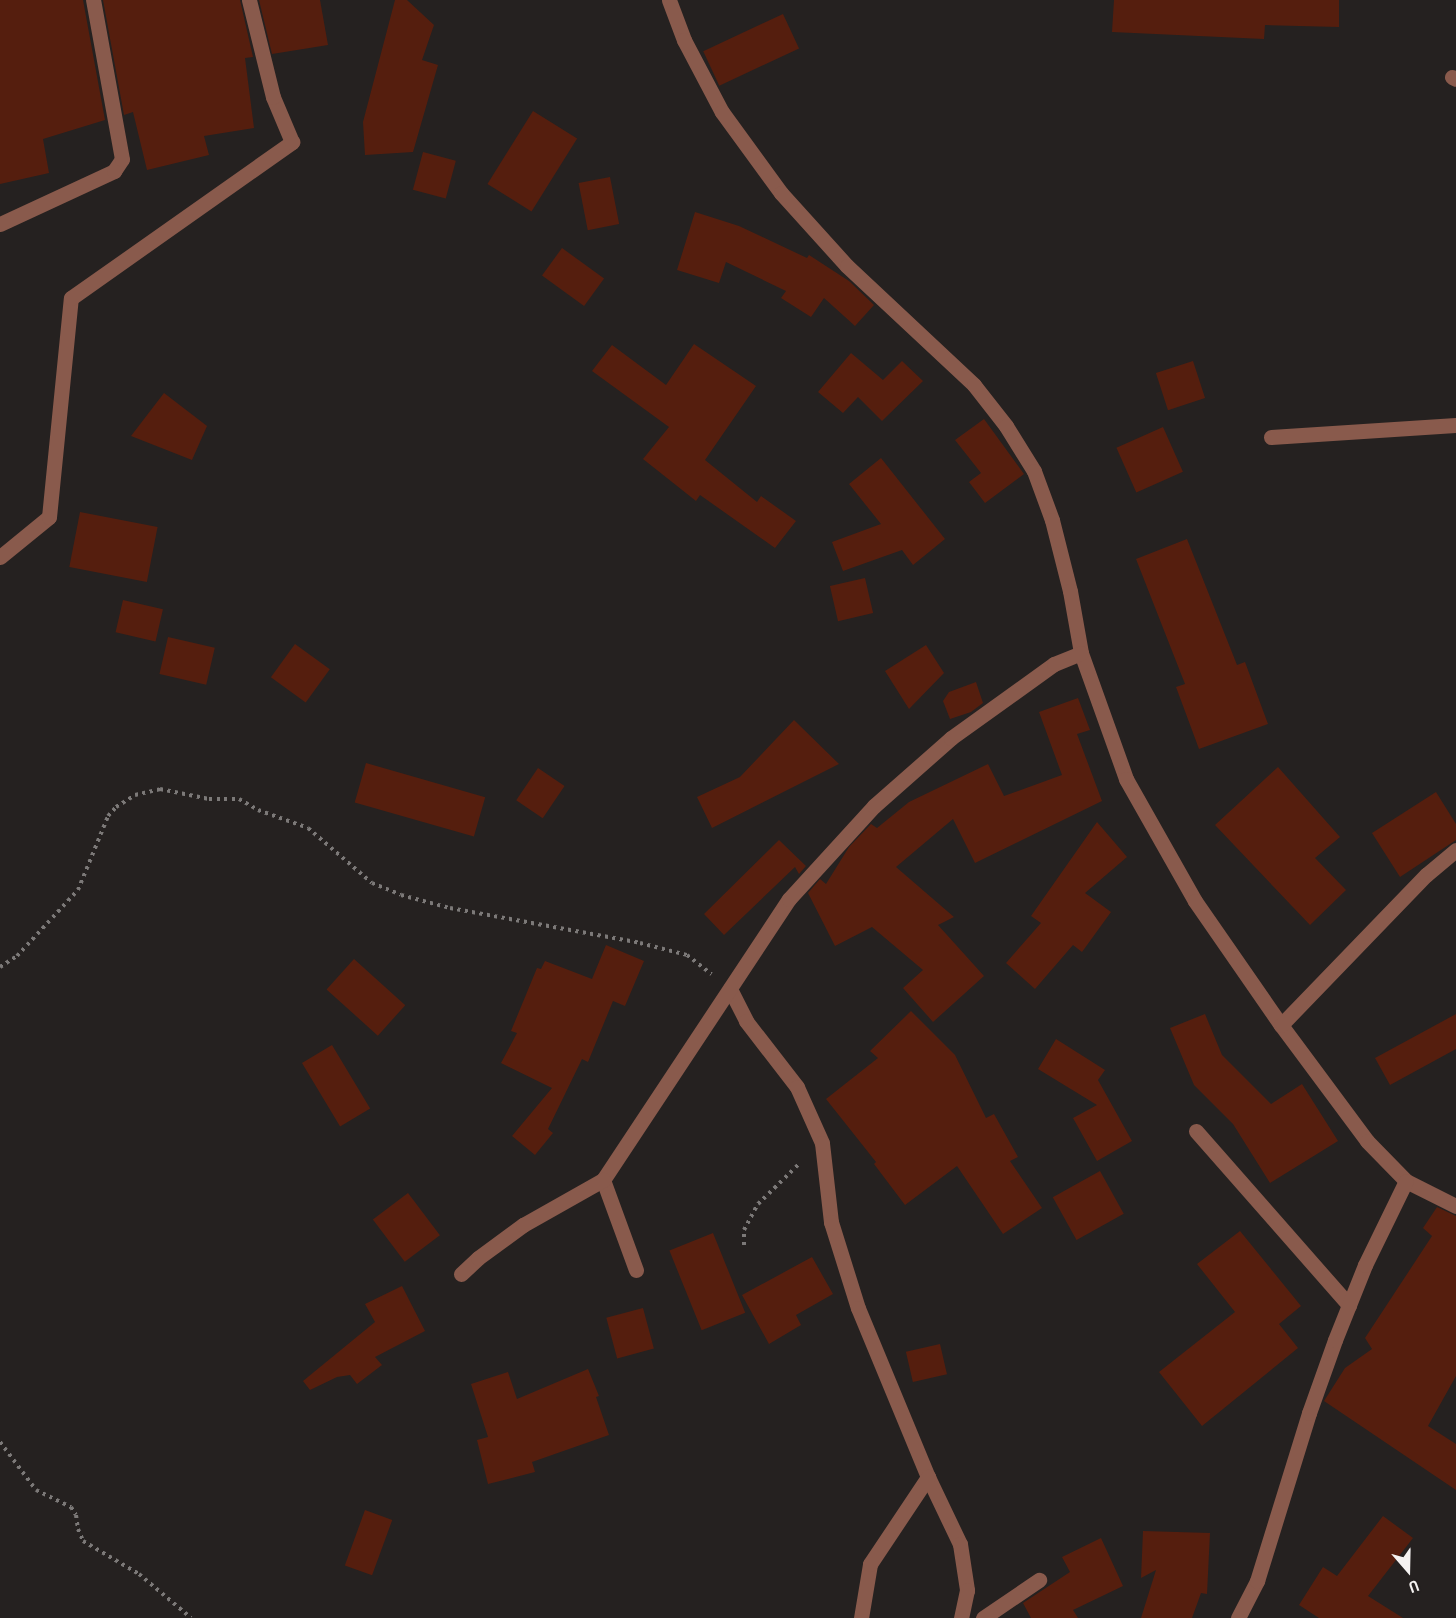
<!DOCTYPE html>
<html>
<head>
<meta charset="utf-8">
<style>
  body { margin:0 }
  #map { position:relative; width:1456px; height:1618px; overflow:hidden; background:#252120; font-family:"Archivo Narrow",sans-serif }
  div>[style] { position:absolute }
  .building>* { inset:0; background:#551e0e; transform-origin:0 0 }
  .path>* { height:4px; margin-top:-2px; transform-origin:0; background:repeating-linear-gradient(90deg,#7c7978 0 3px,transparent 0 7.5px) }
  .minor>* { height:15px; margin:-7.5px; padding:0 7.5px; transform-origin:7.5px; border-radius:7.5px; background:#895a4c }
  span { translate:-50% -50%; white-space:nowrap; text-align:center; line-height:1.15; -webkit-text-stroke:4.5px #252120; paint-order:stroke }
  .north { position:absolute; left:1378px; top:1540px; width:60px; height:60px; -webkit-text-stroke:4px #252120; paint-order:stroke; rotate:160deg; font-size:16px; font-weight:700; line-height:24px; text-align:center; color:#f5f2f1 }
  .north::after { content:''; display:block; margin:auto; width:21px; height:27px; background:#f5f2f1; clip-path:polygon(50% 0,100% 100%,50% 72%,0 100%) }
</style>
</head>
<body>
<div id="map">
  <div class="building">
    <i style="clip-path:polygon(0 0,83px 0,105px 120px,43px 139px,49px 173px,0 184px)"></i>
    <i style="clip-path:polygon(103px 0,240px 0,253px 57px,245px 58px,254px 128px,204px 136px,209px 155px,147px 170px,133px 112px,124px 115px)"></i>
    <i style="clip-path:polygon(259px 0,320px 0,328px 45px,272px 54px)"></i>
    <i style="clip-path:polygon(395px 0,407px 0,434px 25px,422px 60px,438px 65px,413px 152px,365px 155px,363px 122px)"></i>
    <i style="clip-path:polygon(1114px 0,1339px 0,1339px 27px,1265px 25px,1264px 39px,1112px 32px)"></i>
    <i style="left:783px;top:14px;width:38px;height:88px;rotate:65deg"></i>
    <i style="left:533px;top:111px;width:52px;height:86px;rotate:32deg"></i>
    <i style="left:423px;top:152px;width:34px;height:39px;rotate:15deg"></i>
    <i style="left:610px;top:177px;width:48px;height:32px;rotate:79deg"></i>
    <i style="clip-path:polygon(695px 212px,739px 226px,807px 258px,809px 255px,849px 281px,874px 305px,855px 326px,824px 298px,811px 317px,781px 298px,786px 291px,726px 262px,719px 283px,677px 270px)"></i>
    <i style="left:562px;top:248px;width:52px;height:34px;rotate:36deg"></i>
    <i style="clip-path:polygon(694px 344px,756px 386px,705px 460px,757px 502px,761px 496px,796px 521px,775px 548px,700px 495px,696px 501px,643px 459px,669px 427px,592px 371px,612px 345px,666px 385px)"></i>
    <i style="clip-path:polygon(851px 353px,883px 380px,902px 361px,923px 381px,882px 421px,858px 397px,843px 413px,818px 392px)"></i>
    <i style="left:1193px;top:361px;width:39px;height:39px;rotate:72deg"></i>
    <i style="clip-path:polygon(164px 393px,207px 426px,192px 460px,131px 436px)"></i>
    <i style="clip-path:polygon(984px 419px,1024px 474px,985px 503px,969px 482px,981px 473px,955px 440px)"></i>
    <i style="left:1163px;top:427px;width:49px;height:51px;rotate:66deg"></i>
    <i style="clip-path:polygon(881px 458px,945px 539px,913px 565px,902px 550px,843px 571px,832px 542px,881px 524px,849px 484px)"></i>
    <i style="left:80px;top:512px;width:79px;height:56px;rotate:11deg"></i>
    <i style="clip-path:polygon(1187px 539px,1237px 665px,1245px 662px,1268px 724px,1199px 749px,1176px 687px,1185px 684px,1136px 559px)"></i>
    <i style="left:865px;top:578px;width:36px;height:36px;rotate:77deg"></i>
    <i style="left:123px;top:600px;width:41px;height:33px;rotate:13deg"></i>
    <i style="left:168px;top:637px;width:48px;height:38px;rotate:13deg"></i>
    <i style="left:295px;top:644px;width:43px;height:41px;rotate:36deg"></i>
    <i style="clip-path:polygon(926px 645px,944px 673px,909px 709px,885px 671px)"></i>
    <i style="clip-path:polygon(976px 682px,983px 703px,971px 712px,950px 719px,943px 701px,949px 692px)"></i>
    <i style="clip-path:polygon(1078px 698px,1090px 730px,1077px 734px,1102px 801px,975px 863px,953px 819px,896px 867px,954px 917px,938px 925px,984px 976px,933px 1022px,903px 988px,923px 970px,872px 927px,835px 946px,808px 893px,820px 879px,826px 884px,849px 847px,871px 824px,877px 828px,909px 802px,988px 764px,1004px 796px,1062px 775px,1039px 712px)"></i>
    <i style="clip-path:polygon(794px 720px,839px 764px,712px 828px,697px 797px,740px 777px)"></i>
    <i style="left:366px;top:763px;width:124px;height:41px;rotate:16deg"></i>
    <i style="clip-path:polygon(1278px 767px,1340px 837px,1315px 858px,1346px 890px,1310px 925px,1215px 825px)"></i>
    <i style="left:538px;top:768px;width:32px;height:39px;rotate:34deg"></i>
    <i style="clip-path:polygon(1436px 792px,1456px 824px,1456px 840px,1400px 877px,1372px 833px)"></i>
    <i style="clip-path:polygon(1097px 822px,1127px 857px,1085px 893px,1111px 912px,1082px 952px,1073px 945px,1035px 989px,1006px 963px,1041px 923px,1031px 916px)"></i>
    <i style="clip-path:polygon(779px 840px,806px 866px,799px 874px,795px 867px,724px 935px,704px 914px)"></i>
    <i style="clip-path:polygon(606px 945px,644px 961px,625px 1006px,613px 1001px,588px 1062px,582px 1059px,548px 1129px,553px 1133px,535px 1155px,512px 1136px,552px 1088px,501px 1063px,517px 1033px,511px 1031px,537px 968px,541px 969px,545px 961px,592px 979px)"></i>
    <i style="left:354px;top:959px;width:69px;height:41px;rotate:42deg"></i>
    <i style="clip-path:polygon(911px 1011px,955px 1055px,986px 1118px,994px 1114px,1018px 1157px,1010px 1161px,1042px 1208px,1003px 1234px,957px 1166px,905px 1205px,874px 1164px,876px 1162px,826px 1099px,878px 1058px,870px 1051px)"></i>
    <i style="clip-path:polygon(1205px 1014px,1222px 1055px,1271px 1104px,1302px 1084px,1338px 1141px,1270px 1183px,1233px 1124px,1194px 1085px,1170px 1028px)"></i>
    <i style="clip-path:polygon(1456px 1014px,1456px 1049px,1390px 1085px,1375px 1058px)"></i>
    <i style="clip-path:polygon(1056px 1039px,1105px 1070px,1098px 1080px,1132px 1141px,1097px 1161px,1073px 1118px,1097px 1105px,1038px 1069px)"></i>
    <i style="left:332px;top:1045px;width:74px;height:35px;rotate:59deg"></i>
    <i style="left:1100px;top:1171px;width:49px;height:54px;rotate:61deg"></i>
    <i style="left:408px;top:1193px;width:53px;height:44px;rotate:53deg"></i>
    <i style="clip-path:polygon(1437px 1207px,1456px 1216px,1456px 1376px,1428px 1426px,1456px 1444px,1456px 1490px,1324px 1401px,1345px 1368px,1372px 1349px,1365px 1338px,1432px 1236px,1423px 1228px)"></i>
    <i style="clip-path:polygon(1240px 1231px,1301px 1306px,1279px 1324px,1298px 1348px,1202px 1426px,1159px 1372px,1235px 1312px,1197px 1264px)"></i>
    <i style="left:713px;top:1233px;width:86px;height:47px;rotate:68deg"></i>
    <i style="clip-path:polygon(812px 1257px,833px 1294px,796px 1315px,801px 1325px,769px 1344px,742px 1295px)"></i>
    <i style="clip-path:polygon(402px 1286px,425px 1331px,375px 1357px,382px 1365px,357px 1384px,350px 1375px,337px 1377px,310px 1390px,303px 1381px,375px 1322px,365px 1304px)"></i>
    <i style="left:643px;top:1308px;width:42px;height:38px;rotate:75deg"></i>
    <i style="left:940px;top:1344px;width:31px;height:35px;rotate:77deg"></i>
    <i style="clip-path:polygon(588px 1369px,599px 1396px,596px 1397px,609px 1435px,532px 1462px,535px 1472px,488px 1484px,477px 1440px,488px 1437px,471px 1384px,508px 1372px,517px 1399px)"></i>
    <i style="left:365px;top:1510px;width:29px;height:59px;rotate:20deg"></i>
    <i style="clip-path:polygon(1383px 1516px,1413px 1538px,1368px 1596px,1403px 1618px,1319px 1618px,1299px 1605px,1323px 1567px,1337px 1576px)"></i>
    <i style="clip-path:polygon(1143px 1531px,1210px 1533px,1207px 1594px,1201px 1593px,1192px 1618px,1141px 1618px,1156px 1570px,1141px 1578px)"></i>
    <i style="clip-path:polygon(1101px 1538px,1123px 1586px,1073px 1610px,1078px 1618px,1031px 1618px,1023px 1603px,1070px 1572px,1062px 1557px)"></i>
  </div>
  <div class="path">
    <i style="left:0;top:967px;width:20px;rotate:-33deg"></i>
    <i style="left:17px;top:956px;width:90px;rotate:-47.3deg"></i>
    <i style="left:78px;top:890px;width:80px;rotate:-67.9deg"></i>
    <i style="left:108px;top:816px;width:12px;rotate:-48deg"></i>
    <i style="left:116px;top:807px;width:22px;rotate:-32deg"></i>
    <i style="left:135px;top:795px;width:26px;rotate:-13deg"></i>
    <i style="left:160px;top:789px;width:50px;rotate:11.5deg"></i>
    <i style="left:209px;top:799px;width:30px"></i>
    <i style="left:239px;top:799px;width:22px;rotate:30deg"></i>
    <i style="left:258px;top:810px;width:53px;rotate:19.8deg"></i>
    <i style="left:308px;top:828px;width:84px;rotate:40.7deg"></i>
    <i style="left:372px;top:883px;width:31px;rotate:22deg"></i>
    <i style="left:401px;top:895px;width:51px;rotate:14.9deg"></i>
    <i style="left:450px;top:908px;width:193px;rotate:10.4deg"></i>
    <i style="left:640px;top:943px;width:49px;rotate:14.3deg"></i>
    <i style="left:687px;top:955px;width:31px;rotate:38deg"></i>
    <i style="left:744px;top:1245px;width:15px;rotate:-90deg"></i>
    <i style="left:744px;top:1230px;width:30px;rotate:-62deg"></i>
    <i style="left:758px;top:1204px;width:57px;rotate:-44.3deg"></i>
    <i style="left:0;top:1442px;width:60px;rotate:53.1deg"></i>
    <i style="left:36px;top:1490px;width:39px;rotate:26deg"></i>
    <i style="left:71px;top:1507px;width:9px;rotate:58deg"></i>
    <i style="left:76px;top:1515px;width:14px;rotate:82deg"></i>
    <i style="left:78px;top:1529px;width:13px;rotate:67deg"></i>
    <i style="left:83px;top:1541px;width:65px;rotate:30.5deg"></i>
    <i style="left:139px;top:1574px;width:68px;rotate:40.2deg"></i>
  </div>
  <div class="minor">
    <i style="left:669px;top:0;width:43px;rotate:69.4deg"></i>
    <i style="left:684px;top:40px;width:81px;rotate:62.2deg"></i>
    <i style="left:722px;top:112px;width:100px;rotate:53.9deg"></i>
    <i style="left:781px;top:193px;width:98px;rotate:47.9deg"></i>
    <i style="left:847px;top:266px;width:174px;rotate:43.1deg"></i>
    <i style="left:974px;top:385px;width:52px;rotate:52deg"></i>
    <i style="left:1006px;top:426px;width:53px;rotate:58.1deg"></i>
    <i style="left:1034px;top:471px;width:52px;rotate:69.8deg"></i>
    <i style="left:1052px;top:520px;width:73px;rotate:75.8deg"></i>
    <i style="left:1070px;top:591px;width:63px;rotate:79.9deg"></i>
    <i style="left:1081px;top:653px;width:134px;rotate:70.3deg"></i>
    <i style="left:1126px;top:779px;width:140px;rotate:60.5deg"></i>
    <i style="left:1195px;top:901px;width:151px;rotate:55.3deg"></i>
    <i style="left:1281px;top:1025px;width:144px;rotate:53.4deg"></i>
    <i style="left:1367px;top:1141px;width:56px;rotate:45.7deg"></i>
    <i style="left:1406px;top:1181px;width:56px;rotate:26.6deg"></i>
    <i style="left:1452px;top:77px;width:4px;rotate:27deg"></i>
    <i style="left:0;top:224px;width:126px;rotate:-24.9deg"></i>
    <i style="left:114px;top:171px;width:14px;rotate:-56deg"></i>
    <i style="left:122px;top:159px;width:162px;rotate:-100.3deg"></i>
    <i style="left:1271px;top:437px;width:185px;rotate:-3.7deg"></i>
    <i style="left:0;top:557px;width:63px;rotate:-39.2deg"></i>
    <i style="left:49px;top:517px;width:220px;rotate:-84.3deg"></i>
    <i style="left:71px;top:298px;width:271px;rotate:-35.2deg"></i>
    <i style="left:292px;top:142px;width:49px;rotate:-112.9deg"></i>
    <i style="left:273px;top:97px;width:100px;rotate:-103.9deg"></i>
    <i style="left:730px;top:989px;width:36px;rotate:63deg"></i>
    <i style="left:746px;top:1021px;width:83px;rotate:52.3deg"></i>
    <i style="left:797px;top:1087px;width:61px;rotate:65.9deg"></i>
    <i style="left:822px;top:1143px;width:80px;rotate:83.5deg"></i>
    <i style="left:831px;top:1222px;width:90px;rotate:72.6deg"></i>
    <i style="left:858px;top:1308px;width:183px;rotate:67.5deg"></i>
    <i style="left:928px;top:1477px;width:74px;rotate:64.5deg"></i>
    <i style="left:960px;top:1544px;width:47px;rotate:81.3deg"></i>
    <i style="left:967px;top:1590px;width:29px;rotate:102deg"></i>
    <i style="left:1281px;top:1025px;width:209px;rotate:-46deg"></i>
    <i style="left:1426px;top:875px;width:39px;rotate:-40deg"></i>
    <i style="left:1196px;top:1131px;width:232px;rotate:48.7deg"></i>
    <i style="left:636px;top:1270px;width:96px;rotate:-110.1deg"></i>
    <i style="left:603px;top:1180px;width:337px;rotate:-56.5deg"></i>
    <i style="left:789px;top:899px;width:126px;rotate:-47.6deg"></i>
    <i style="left:874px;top:806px;width:103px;rotate:-41.4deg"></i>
    <i style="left:951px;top:738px;width:127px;rotate:-35.7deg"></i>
    <i style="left:1054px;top:664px;width:29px;rotate:-22deg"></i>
    <i style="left:461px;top:1274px;width:23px;rotate:-43deg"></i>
    <i style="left:478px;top:1258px;width:56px;rotate:-36.3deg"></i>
    <i style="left:523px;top:1225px;width:92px;rotate:-29.4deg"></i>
    <i style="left:861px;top:1618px;width:55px;rotate:-80.5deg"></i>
    <i style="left:870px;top:1564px;width:105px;rotate:-56.3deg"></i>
    <i style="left:983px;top:1618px;width:68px;rotate:-34.2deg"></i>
    <i style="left:1238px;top:1618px;width:42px;rotate:-62.8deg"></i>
    <i style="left:1257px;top:1581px;width:176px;rotate:-72.8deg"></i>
    <i style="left:1309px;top:1413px;width:77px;rotate:-70.4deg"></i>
    <i style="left:1335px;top:1340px;width:81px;rotate:-68.2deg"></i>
    <i style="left:1365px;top:1265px;width:93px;rotate:-64deg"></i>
  </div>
  <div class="north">U</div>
</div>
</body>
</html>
